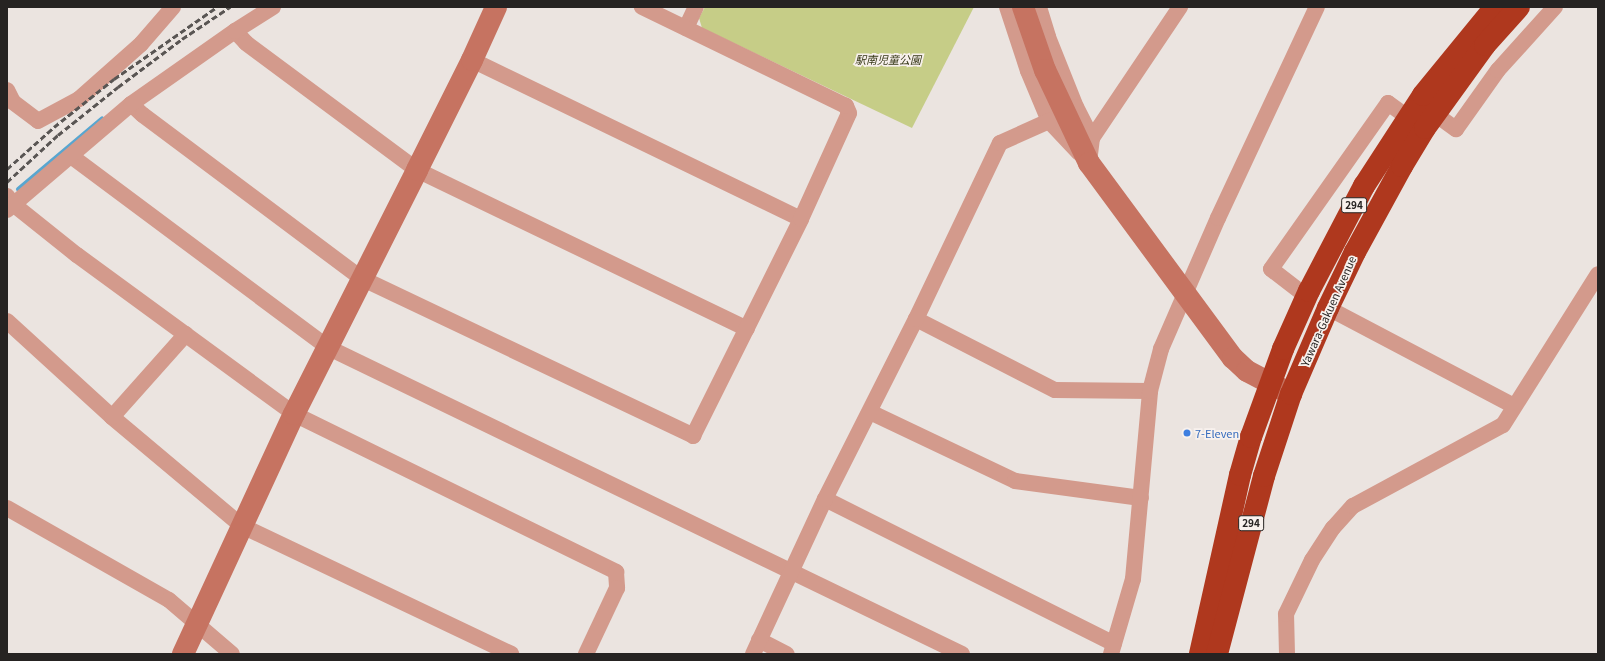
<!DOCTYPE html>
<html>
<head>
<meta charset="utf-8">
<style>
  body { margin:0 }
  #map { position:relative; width:1605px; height:661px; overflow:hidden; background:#ebe4e0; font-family:Georgia,"Noto Sans JP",serif }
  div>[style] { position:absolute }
  .green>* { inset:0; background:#c6cd87 }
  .stream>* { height:4.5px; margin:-2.25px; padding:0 2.25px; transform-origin:2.25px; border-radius:2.25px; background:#58a6d0 }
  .street>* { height:16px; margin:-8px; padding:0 8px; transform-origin:8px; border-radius:8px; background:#d39a8c }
  .secondary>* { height:22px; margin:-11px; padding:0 11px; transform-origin:11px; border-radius:11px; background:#c67361 }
  .highway>* { height:22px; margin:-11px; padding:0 11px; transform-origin:11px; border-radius:11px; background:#af381e }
  .rail>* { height:3px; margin-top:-1.5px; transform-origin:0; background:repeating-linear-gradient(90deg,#595553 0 6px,transparent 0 9px) }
  .dots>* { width:11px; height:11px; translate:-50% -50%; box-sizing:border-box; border:2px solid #f8f1ed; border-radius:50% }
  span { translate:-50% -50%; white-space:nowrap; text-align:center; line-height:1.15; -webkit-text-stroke:3.5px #f8f1ed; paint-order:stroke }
  .shield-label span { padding:1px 3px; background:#f8f1ed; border:1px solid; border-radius:3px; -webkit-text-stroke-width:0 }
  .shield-label { font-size:10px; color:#262322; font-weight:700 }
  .park-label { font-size:11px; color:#353716; font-style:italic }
  .street-label { font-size:11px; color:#262322 }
  .shop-label { font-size:11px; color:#366cbe }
  .left { translate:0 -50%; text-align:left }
  .frame { position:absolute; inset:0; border:8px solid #262322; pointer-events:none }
</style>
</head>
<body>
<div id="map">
  <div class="green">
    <i style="clip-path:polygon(705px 7px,974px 7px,912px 128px,702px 28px,699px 18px)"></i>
  </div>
  <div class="stream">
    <i style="left:18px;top:189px;width:109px;rotate:-40.1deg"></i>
  </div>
  <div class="street">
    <i style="left:1007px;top:7px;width:67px;rotate:71.8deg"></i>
    <i style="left:1028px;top:71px;width:54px;rotate:67.2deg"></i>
    <i style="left:1049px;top:121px;width:44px;rotate:46.8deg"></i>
    <i style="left:1039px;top:7px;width:31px;rotate:73deg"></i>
    <i style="left:1048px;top:37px;width:75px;rotate:68.2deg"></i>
    <i style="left:1076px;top:107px;width:35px;rotate:63deg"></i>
    <i style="left:1092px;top:138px;width:25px;rotate:97deg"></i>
    <i style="left:686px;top:28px;width:23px;rotate:-65deg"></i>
    <i style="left:235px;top:31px;width:16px;rotate:47deg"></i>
    <i style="left:246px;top:43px;width:213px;rotate:36.6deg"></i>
    <i style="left:417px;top:170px;width:366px;rotate:25.7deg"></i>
    <i style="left:472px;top:60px;width:365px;rotate:25.8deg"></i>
    <i style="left:7px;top:90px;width:13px;rotate:63deg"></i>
    <i style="left:13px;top:102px;width:31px;rotate:37deg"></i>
    <i style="left:38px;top:121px;width:47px;rotate:-28.2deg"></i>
    <i style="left:79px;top:99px;width:83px;rotate:-41.6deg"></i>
    <i style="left:141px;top:44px;width:49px;rotate:-49.1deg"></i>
    <i style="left:131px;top:104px;width:16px;rotate:43deg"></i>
    <i style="left:143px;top:115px;width:272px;rotate:36.8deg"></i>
    <i style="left:361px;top:278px;width:368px;rotate:25.4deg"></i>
    <i style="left:693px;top:436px;width:242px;rotate:-63.5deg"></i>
    <i style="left:801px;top:219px;width:116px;rotate:-65.6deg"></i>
    <i style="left:849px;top:113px;width:8px;rotate:-113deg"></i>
    <i style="left:846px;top:106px;width:227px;rotate:-154.1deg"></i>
    <i style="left:1435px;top:114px;width:26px;rotate:36deg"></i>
    <i style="left:1456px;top:129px;width:72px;rotate:-54.6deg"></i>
    <i style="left:1498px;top:70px;width:85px;rotate:-47.9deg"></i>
    <i style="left:1092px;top:138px;width:158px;rotate:-56.1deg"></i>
    <i style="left:71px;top:156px;width:322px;rotate:36.7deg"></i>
    <i style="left:329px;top:348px;width:703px;rotate:25.8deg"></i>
    <i style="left:7px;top:196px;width:10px;rotate:53deg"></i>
    <i style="left:13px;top:204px;width:82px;rotate:38.6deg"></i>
    <i style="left:77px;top:255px;width:269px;rotate:36.2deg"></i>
    <i style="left:294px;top:414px;width:359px;rotate:26.1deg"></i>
    <i style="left:616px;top:572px;width:16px;rotate:86deg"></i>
    <i style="left:617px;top:588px;width:73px;rotate:115.2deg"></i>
    <i style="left:7px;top:210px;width:163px;rotate:-40.5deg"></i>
    <i style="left:131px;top:104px;width:127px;rotate:-35.1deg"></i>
    <i style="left:235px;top:31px;width:45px;rotate:-32.3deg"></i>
    <i style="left:1306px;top:296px;width:44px;rotate:-142.4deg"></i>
    <i style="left:1271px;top:269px;width:203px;rotate:-54.8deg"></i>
    <i style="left:1388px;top:103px;width:26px;rotate:36deg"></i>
    <i style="left:1328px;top:308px;width:210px;rotate:27.8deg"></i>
    <i style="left:916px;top:319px;width:156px;rotate:27.1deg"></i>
    <i style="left:1055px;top:390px;width:95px;rotate:0.6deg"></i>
    <i style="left:7px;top:321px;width:142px;rotate:42.4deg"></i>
    <i style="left:112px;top:417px;width:170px;rotate:40deg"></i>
    <i style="left:242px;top:526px;width:298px;rotate:25.4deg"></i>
    <i style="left:870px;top:412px;width:161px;rotate:25.4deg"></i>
    <i style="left:1015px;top:481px;width:127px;rotate:7.7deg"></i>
    <i style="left:112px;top:417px;width:111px;rotate:-48.3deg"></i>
    <i style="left:825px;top:499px;width:323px;rotate:26.6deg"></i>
    <i style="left:7px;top:508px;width:186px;rotate:29.6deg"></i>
    <i style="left:169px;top:600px;width:83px;rotate:40.6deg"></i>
    <i style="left:759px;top:640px;width:31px;rotate:27deg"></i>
    <i style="left:753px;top:654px;width:171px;rotate:-65.1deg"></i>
    <i style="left:825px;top:499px;width:202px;rotate:-63.2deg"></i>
    <i style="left:916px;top:319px;width:195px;rotate:-64.5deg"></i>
    <i style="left:1000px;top:143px;width:54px;rotate:-24.2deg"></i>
    <i style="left:1111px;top:654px;width:78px;rotate:-73.7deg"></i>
    <i style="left:1133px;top:579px;width:189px;rotate:-84.8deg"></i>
    <i style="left:1150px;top:391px;width:43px;rotate:-75.3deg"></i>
    <i style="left:1161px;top:349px;width:143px;rotate:-66.5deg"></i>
    <i style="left:1218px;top:218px;width:233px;rotate:-64.9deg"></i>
    <i style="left:1287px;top:654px;width:40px;rotate:-91.4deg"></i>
    <i style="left:1286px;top:614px;width:60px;rotate:-64.3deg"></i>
    <i style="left:1312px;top:560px;width:38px;rotate:-57deg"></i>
    <i style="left:1333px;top:528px;width:30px;rotate:-48deg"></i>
    <i style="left:1353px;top:506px;width:170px;rotate:-28.4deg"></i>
    <i style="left:1503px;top:425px;width:178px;rotate:-57.8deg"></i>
  </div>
  <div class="secondary">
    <i style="left:1023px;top:7px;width:67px;rotate:70.8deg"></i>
    <i style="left:1045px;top:70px;width:103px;rotate:64.7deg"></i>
    <i style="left:1089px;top:163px;width:242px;rotate:53.6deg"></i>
    <i style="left:1233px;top:358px;width:19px;rotate:43deg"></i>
    <i style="left:1247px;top:371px;width:50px;rotate:27.6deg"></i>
    <i style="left:183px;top:654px;width:264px;rotate:-65.2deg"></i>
    <i style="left:294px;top:414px;width:273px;rotate:-63.2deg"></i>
    <i style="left:417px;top:170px;width:123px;rotate:-63.4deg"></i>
    <i style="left:472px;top:60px;width:58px;rotate:-65.6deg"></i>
  </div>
  <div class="highway">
    <i style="left:1200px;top:654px;width:183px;rotate:-77.4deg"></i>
    <i style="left:1240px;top:475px;width:40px;rotate:-74deg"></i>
    <i style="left:1251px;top:437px;width:94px;rotate:-70deg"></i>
    <i style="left:1283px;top:349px;width:64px;rotate:-65.9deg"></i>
    <i style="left:1309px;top:291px;width:119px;rotate:-62.4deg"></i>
    <i style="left:1364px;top:186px;width:108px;rotate:-57deg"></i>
    <i style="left:1423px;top:95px;width:114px;rotate:-50.7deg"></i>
    <i style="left:1217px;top:654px;width:184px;rotate:-75.2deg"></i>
    <i style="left:1264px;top:476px;width:86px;rotate:-71.8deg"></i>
    <i style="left:1291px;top:394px;width:94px;rotate:-66.7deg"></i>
    <i style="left:1328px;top:308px;width:62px;rotate:-64.3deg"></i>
    <i style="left:1355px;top:252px;width:98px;rotate:-61.3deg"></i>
    <i style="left:1402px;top:166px;width:44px;rotate:-58.8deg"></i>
    <i style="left:1425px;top:128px;width:102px;rotate:-54.1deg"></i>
    <i style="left:1485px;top:45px;width:51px;rotate:-48.2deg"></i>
  </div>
  <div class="rail">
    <i style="left:7px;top:169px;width:63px;rotate:-41.8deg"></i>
    <i style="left:54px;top:127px;width:77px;rotate:-38.7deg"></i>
    <i style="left:114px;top:79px;width:126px;rotate:-35deg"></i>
    <i style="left:7px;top:182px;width:69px;rotate:-42.7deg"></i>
    <i style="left:58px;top:135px;width:77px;rotate:-38.7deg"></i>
    <i style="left:118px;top:87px;width:80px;rotate:-36.9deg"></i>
    <i style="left:182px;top:39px;width:58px;rotate:-33.7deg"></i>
  </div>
  <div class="dots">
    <i style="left:1187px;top:433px;background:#3f7fe0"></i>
  </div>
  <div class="shield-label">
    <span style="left:1354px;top:205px">294</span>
    <span style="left:1251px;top:523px">294</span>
  </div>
  <div class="park-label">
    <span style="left:888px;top:59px">駅南児童公園</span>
  </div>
  <div class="street-label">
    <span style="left:1328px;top:311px;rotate:-66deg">Yawara-Gakuen Avenue</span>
  </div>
  <div class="shop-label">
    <span class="left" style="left:1195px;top:433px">7-Eleven</span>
  </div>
  <div class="frame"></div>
</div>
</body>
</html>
